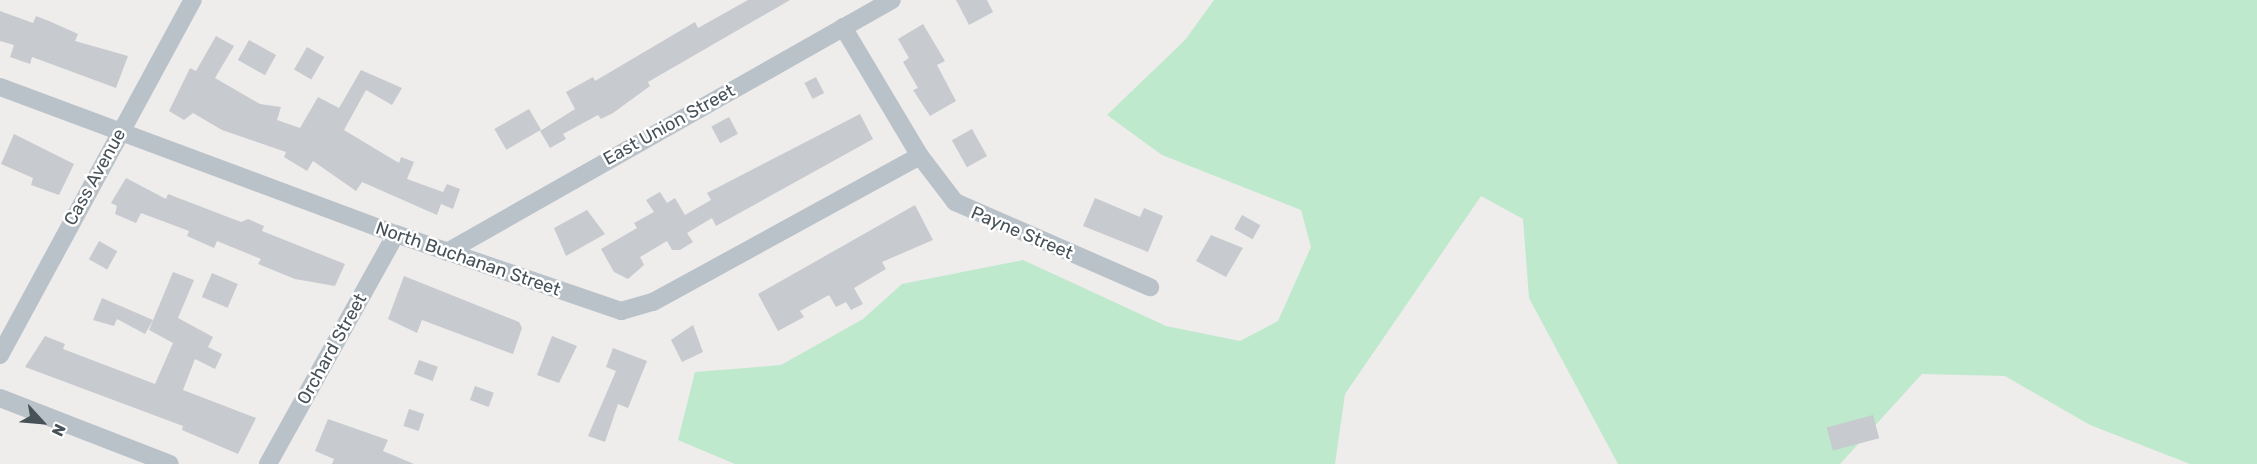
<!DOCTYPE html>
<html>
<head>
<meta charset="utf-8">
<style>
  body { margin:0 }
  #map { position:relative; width:2257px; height:464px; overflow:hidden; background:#efecec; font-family:Rubik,sans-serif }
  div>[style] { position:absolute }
  .green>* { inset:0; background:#bee9cc }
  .building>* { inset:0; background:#c7cacf; transform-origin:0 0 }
  .street>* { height:18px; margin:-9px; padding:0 9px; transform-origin:9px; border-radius:9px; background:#b9c2c8 }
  span { translate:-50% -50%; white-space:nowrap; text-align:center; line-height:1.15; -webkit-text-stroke:5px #fff; paint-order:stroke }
  .street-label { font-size:18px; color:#475158 }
  .north { position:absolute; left:12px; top:392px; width:60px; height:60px; -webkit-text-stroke:4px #fff; paint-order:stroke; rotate:116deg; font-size:16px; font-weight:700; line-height:24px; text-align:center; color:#475158 }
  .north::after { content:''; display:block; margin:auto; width:21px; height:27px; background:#475158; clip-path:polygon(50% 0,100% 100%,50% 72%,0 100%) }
</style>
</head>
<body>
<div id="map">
  <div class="green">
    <i style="clip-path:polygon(1214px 0,2257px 0,2257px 464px,2190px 464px,2090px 425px,2005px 376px,1922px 374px,1840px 464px,1618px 464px,1529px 298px,1523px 219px,1481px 196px,1345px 394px,1335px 464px,735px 464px,678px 440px,695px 372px,781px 365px,863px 319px,902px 284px,1023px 260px,1166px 326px,1240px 341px,1278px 321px,1311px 247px,1301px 210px,1162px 155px,1107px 115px,1185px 40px)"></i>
  </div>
  <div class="building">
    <i style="clip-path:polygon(748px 0,790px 0,648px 82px,650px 86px,613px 113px,601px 119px,598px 115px,563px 134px,566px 139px,550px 148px,540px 131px,575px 109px,566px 92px,593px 77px,595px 81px,695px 22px,698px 28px)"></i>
    <i style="clip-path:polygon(956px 0,987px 0,993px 12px,969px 25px)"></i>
    <i style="clip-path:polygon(0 11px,33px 23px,36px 16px,49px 21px,78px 34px,75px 41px,128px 56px,116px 88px,32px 57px,30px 64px,10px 57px,14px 45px,0 41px)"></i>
    <i style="clip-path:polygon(923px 24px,945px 61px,937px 65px,956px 101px,930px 116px,913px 90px,918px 88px,903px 62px,909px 58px,898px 39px)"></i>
    <i style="clip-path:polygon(216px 36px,234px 46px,215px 78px,260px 104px,281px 107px,277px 120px,300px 128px,318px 97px,339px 108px,361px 70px,402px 88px,392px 105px,366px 90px,344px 130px,399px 163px,401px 157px,414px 162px,407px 179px,443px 192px,447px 184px,460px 189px,453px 209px,441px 204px,437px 215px,362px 182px,356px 191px,313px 161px,307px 171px,284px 157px,286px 152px,222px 130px,193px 113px,184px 120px,169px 111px,190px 68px,196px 71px)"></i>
    <i style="left:249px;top:40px;width:31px;height:23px;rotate:29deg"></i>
    <i style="left:307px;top:47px;width:20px;height:26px;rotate:30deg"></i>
    <i style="left:816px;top:77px;width:18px;height:13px;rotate:63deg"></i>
    <i style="left:529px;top:109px;width:24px;height:40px;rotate:60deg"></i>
    <i style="clip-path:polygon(860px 114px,873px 139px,716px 226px,712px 218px,687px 233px,693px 242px,680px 250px,672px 250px,667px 241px,640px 257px,644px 265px,628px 279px,614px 272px,601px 249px,637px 228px,634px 223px,654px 212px,646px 200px,660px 192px,667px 203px,675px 198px,685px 215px,711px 200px,707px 193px)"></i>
    <i style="left:729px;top:117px;width:19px;height:20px;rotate:62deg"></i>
    <i style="left:972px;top:129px;width:31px;height:23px;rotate:61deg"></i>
    <i style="clip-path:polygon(14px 134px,74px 164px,59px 195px,31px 185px,33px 178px,1px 164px)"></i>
    <i style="clip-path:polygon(126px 178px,166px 199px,168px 194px,241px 222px,248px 219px,264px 226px,262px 231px,345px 264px,335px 286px,295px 279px,258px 264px,261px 259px,217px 241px,214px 248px,187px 236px,189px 231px,141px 213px,136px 223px,115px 214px,117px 206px,111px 203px)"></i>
    <i style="clip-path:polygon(1095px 198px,1140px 217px,1144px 208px,1163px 216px,1148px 252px,1083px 226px)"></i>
    <i style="clip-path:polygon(915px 205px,933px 240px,882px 262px,886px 269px,854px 288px,863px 304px,851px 310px,846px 302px,836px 307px,829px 295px,800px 311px,804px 317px,778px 331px,758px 294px)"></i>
    <i style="clip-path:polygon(587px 210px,605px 234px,566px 256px,554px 228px)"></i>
    <i style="left:1242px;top:215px;width:21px;height:16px;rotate:29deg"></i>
    <i style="clip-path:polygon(1211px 235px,1243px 248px,1226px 277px,1196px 261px)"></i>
    <i style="left:99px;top:241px;width:21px;height:21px;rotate:29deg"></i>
    <i style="clip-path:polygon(173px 272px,194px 280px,178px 318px,213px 337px,208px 347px,222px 354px,215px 369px,195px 359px,183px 390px,256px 418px,238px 454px,182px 430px,183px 426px,25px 367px,45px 336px,65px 344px,63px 349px,155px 384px,173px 343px,149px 330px)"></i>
    <i style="left:212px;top:273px;width:28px;height:26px;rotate:23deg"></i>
    <i style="clip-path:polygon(404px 276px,519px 322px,522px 328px,513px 354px,422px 320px,417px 333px,388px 319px)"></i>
    <i style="clip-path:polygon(102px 298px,153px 320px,145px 334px,117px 319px,114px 326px,93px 320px)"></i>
    <i style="clip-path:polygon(693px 325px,703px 352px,682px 362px,671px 340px)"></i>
    <i style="clip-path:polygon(552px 336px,577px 346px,559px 383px,537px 375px)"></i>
    <i style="clip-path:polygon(613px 348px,647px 361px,628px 408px,618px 404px,605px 442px,588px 436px,616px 371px,606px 367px)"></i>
    <i style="left:419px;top:360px;width:20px;height:15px;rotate:20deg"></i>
    <i style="left:475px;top:386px;width:20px;height:15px;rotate:20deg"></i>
    <i style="left:409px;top:409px;width:16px;height:18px;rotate:18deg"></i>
    <i style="left:1873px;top:415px;width:24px;height:48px;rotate:75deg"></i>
    <i style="clip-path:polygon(328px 419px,388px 440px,383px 451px,414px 464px,332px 464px,334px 459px,315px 451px)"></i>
  </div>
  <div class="street">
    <i style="left:843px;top:27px;width:150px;rotate:59.2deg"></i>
    <i style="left:920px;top:156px;width:58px;rotate:52.7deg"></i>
    <i style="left:955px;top:202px;width:213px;rotate:23.6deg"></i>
    <i style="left:0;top:87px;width:422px;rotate:20.4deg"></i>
    <i style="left:396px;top:234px;width:238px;rotate:18.9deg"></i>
    <i style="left:621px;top:311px;width:33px;rotate:-16deg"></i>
    <i style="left:653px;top:302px;width:304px;rotate:-28.7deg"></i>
    <i style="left:447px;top:252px;width:511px;rotate:-29.52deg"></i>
    <i style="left:0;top:355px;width:404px;rotate:-61.5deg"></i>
    <i style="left:0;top:398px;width:182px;rotate:21.2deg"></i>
    <i style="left:268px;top:464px;width:263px;rotate:-60.9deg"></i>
  </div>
  <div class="street-label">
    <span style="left:669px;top:125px;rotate:-29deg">East Union Street</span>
    <span style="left:95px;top:177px;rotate:-61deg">Cass Avenue</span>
    <span style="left:1022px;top:233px;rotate:23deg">Payne Street</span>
    <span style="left:468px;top:259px;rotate:19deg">North Buchanan Street</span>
    <span style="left:332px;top:349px;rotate:-61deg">Orchard Street</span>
  </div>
  <div class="north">N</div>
</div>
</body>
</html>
